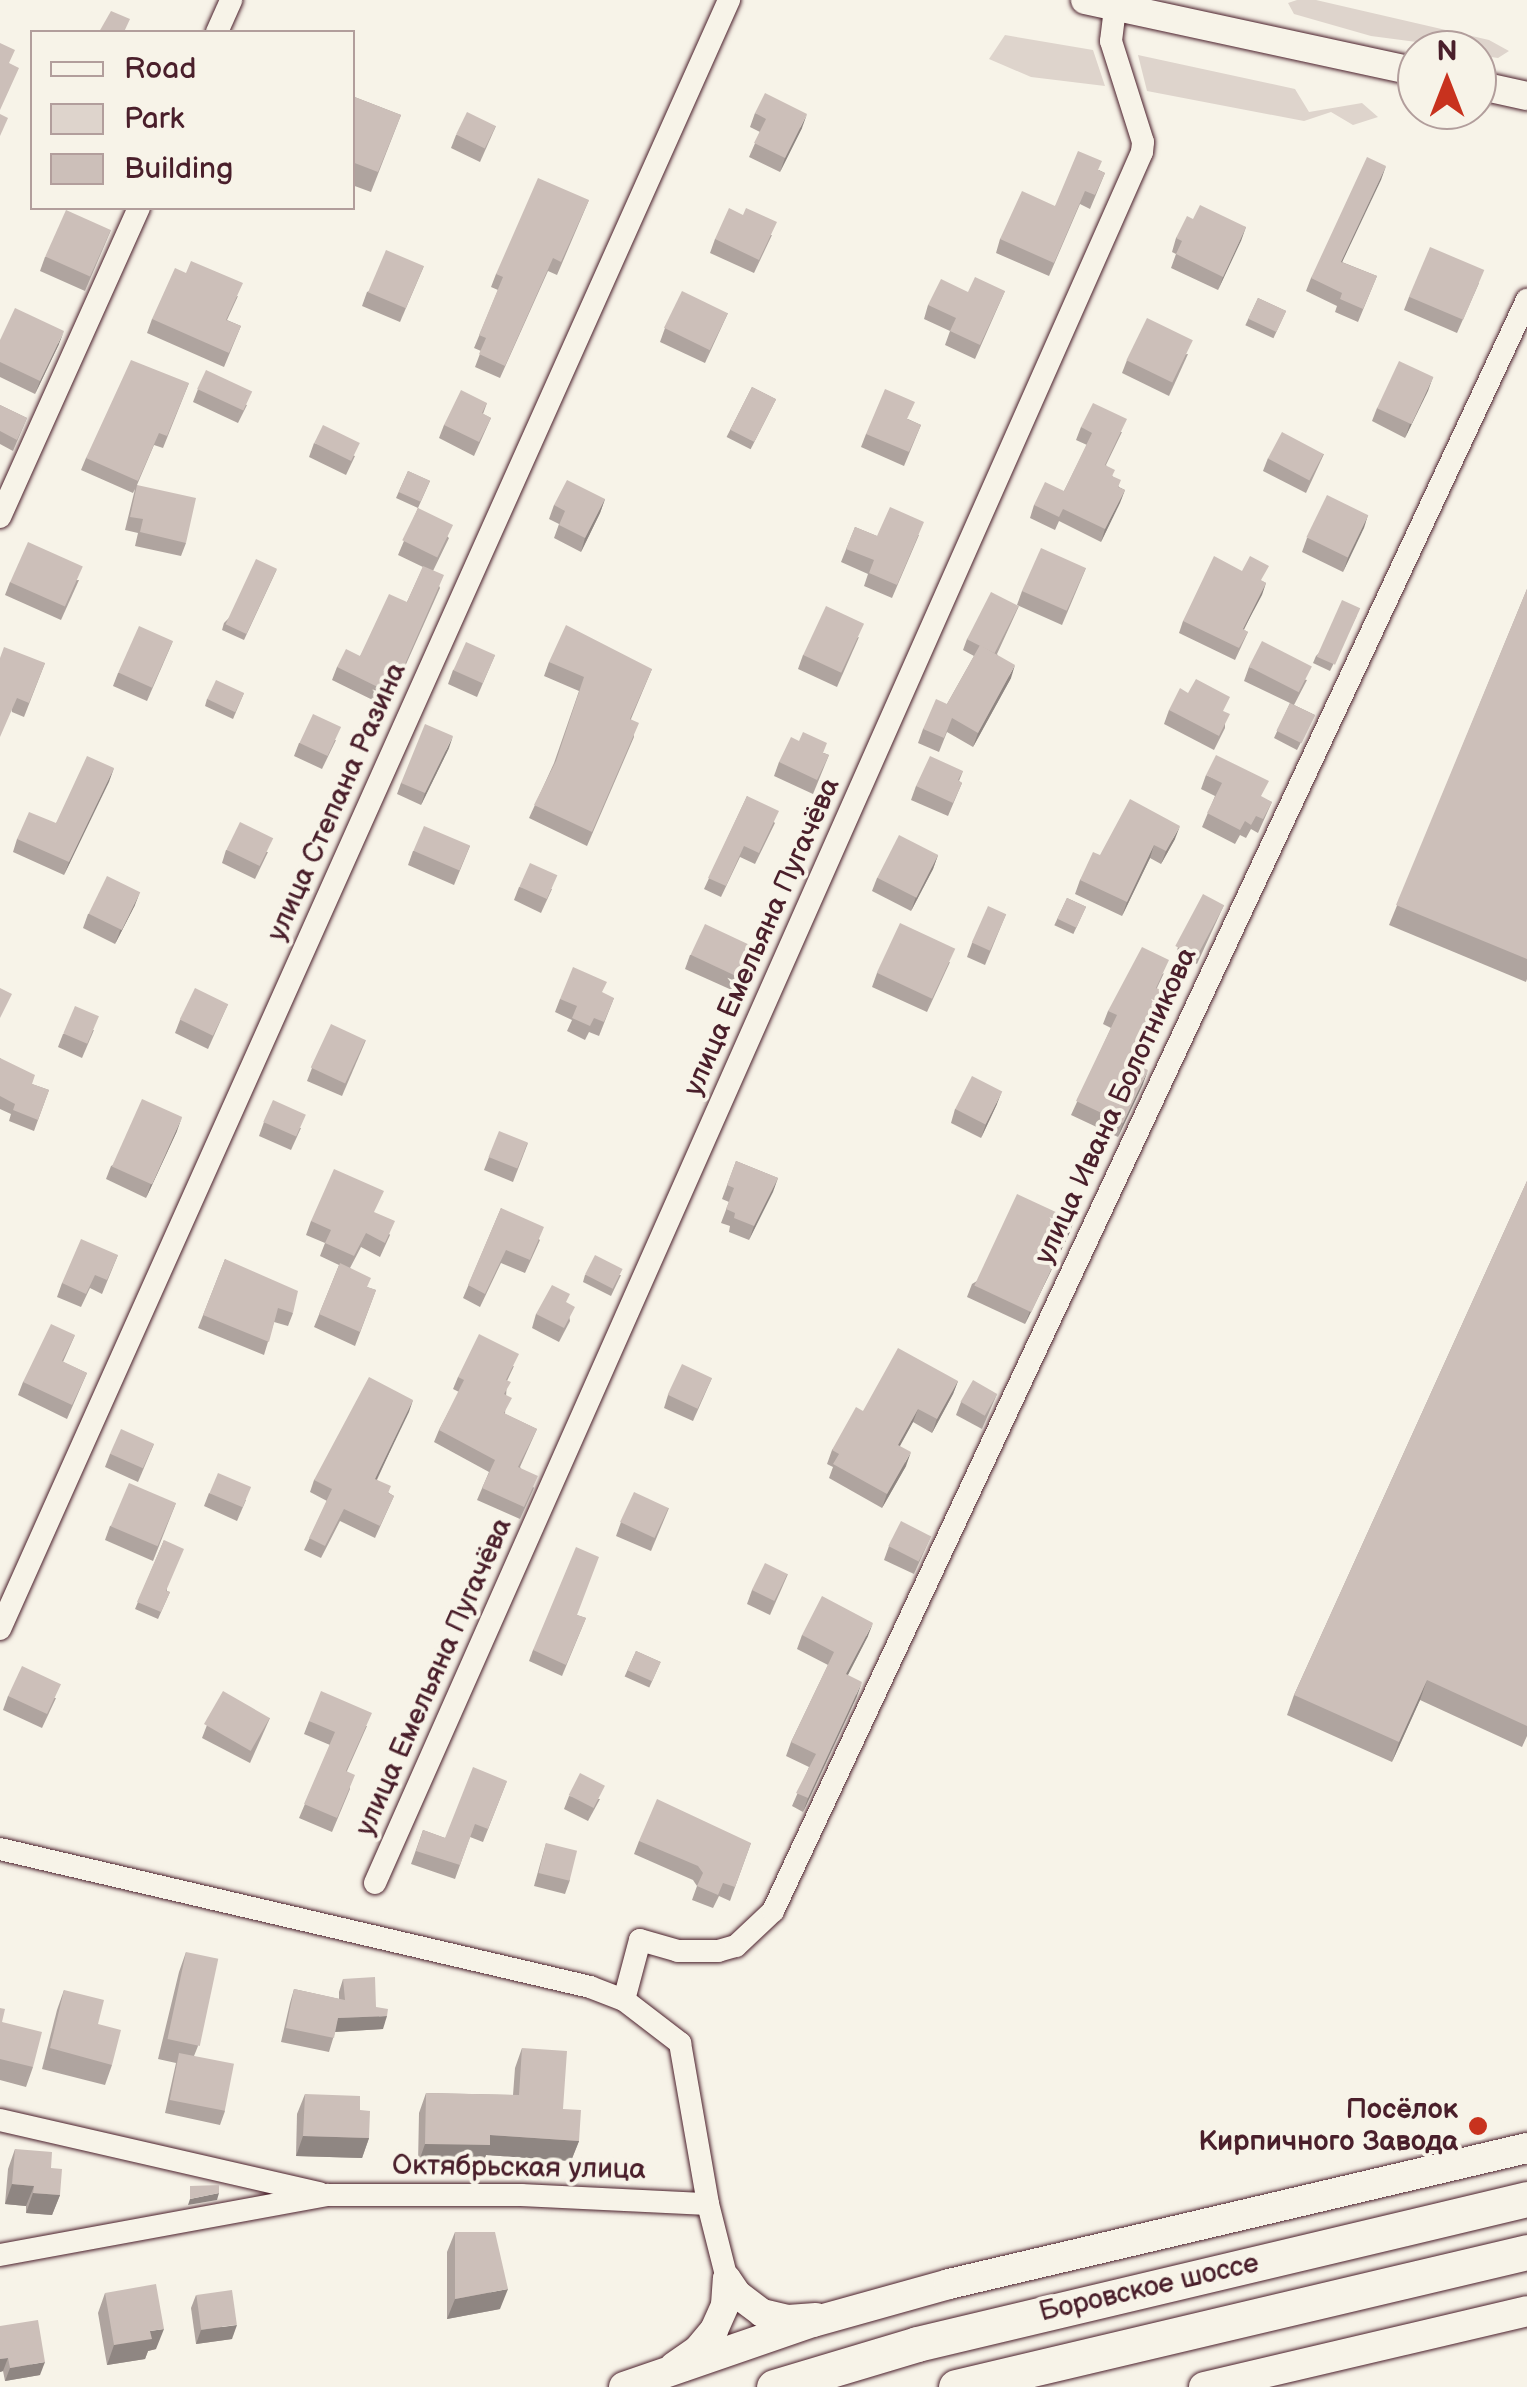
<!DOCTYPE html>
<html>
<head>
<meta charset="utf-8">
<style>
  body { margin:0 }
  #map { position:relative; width:1527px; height:2387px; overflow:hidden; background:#f7f3e8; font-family:"Balsamiq Sans",sans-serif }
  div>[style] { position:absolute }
  .green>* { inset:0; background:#ded4cc }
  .roads { filter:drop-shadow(0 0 2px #4a1f2b) drop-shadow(0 0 2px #4a1f2b) }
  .minor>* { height:22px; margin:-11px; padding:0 11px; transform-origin:11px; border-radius:11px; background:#f7f3e8 }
  .tertiary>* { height:28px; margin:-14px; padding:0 14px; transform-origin:14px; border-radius:14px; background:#f7f3e8 }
  .secondary>* { height:30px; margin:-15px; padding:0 15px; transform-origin:15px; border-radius:15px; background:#f7f3e8 }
  .primary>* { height:35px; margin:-17.5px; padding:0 17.5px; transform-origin:17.5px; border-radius:17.5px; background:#f7f3e8 }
  .wall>* { inset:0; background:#afa49f; transform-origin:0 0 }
  .shaded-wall>* { inset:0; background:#8f8682 }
  .building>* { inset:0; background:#ccbfb9; transform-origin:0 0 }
  .dots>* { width:28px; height:28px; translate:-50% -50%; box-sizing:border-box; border:5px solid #f7f3e8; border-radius:50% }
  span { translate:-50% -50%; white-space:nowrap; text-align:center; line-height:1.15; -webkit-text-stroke:8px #f7f3e8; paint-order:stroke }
  .street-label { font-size:28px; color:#4a1f2b }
  .poi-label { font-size:28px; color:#4a1f2b; font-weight:700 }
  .right { translate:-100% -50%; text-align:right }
  .legend { position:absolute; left:30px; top:30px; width:325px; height:180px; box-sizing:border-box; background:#f7f3e8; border:2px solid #b29e9c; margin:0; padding:12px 18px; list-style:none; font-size:30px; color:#4a1f2b }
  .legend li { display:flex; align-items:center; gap:20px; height:50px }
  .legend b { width:50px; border:2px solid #b29e9c }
  .north { position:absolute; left:1397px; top:30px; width:100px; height:100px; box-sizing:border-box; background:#f7f3e8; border:2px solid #b29e9c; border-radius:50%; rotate:0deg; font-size:28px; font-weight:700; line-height:40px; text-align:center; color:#4a1f2b }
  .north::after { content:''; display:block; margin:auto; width:35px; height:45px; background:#c8321e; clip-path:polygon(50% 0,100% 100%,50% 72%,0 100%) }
</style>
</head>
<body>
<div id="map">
  <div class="green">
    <i style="clip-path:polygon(1297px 0,1316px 0,1489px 40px,1509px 51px,1498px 58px,1477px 55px,1477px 50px,1371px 36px,1294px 14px,1288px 3px)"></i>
    <i style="clip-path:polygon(1005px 35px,1093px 50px,1105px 86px,1031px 77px,989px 59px)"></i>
    <i style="clip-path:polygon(1138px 55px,1295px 89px,1309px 112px,1362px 103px,1378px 117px,1353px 125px,1331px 112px,1304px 121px,1147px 91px)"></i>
  </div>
  <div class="roads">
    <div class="minor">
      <i style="left:217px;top:32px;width:35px;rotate:-66deg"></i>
      <i style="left:0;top:517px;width:339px;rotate:-65.8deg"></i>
      <i style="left:0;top:1629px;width:1785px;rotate:-65.89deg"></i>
      <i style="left:0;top:1849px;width:606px;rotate:13.16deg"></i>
      <i style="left:590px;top:1987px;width:36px;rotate:21deg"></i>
      <i style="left:624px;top:2000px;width:71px;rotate:37.5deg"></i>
      <i style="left:680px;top:2043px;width:163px;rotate:80.1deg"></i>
      <i style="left:708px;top:2204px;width:77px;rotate:75.8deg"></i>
      <i style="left:375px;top:1883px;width:1893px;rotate:-66.1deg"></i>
      <i style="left:1142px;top:152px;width:10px;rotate:-84deg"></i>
      <i style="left:1143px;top:142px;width:106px;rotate:-107.6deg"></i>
      <i style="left:1111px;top:41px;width:34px;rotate:-83deg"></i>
      <i style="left:624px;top:2000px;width:62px;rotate:-75.1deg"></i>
      <i style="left:640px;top:1940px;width:40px;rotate:16deg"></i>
      <i style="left:678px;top:1951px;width:40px"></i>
      <i style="left:718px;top:1951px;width:19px;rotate:-16deg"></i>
      <i style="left:736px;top:1946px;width:51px;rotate:-43.4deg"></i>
      <i style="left:773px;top:1911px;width:1779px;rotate:-64.92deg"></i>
      <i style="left:0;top:2120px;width:328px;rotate:12.9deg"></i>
      <i style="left:0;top:2255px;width:333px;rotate:-10.4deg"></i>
      <i style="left:328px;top:2195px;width:193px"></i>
      <i style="left:521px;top:2195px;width:187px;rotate:2.8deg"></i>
    </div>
    <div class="tertiary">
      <i style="left:1085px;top:0;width:340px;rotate:12.2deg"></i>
      <i style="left:1477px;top:85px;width:51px;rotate:12.4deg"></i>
      <i style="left:727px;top:2279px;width:18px;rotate:56deg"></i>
      <i style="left:737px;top:2294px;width:31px;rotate:37deg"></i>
      <i style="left:762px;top:2313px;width:27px;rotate:13deg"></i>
      <i style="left:788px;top:2319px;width:28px;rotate:-4deg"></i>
      <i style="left:674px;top:2366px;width:29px;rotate:-35deg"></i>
      <i style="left:698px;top:2349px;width:25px;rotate:-50deg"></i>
      <i style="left:714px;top:2330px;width:27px;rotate:-66deg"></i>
      <i style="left:725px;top:2305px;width:26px;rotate:-86deg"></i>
    </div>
    <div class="secondary">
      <i style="left:624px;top:2387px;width:200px;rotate:-19deg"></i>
      <i style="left:813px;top:2322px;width:141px;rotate:-15.6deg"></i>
      <i style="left:949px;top:2284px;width:594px;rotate:-13.24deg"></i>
      <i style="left:1204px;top:2387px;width:332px;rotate:-13.2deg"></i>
    </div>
    <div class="primary">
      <i style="left:774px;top:2387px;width:149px;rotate:-16.7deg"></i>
      <i style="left:917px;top:2344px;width:627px;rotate:-13.37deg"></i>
      <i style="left:956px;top:2387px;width:587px;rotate:-13.3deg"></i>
    </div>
  </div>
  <div class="wall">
    <i style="clip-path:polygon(352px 96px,401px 115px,371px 192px,352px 185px)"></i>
    <i style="clip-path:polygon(755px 113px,802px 128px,780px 172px,749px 157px,760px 132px,750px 127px)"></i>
    <i style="clip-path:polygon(496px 126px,480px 162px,451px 148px,456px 135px)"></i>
    <i style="clip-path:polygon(1386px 166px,1342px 262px,1377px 276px,1358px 322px,1335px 312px,1337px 306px,1306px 291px,1311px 278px)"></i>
    <i style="clip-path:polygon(1099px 170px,1105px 173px,1090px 209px,1080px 204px,1049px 276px,996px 253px,1000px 239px,1055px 206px)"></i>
    <i style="clip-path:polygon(589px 200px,557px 275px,548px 271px,500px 378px,475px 367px,481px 351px,474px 348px,498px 290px,491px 287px,496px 274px)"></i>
    <i style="clip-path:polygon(1193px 219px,1246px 227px,1218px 290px,1171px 268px,1176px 254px,1172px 252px,1176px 238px)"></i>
    <i style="clip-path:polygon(111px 230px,85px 291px,40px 271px,45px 257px)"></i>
    <i style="clip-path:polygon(772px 235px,754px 273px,710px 253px,715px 239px)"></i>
    <i style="clip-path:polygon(424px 266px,400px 322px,362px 306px,367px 292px)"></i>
    <i style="clip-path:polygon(1479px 283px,1457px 333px,1404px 310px,1409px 297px)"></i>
    <i style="clip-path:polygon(1005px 291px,975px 359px,945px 345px,950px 331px,924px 319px,928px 305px,968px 292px)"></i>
    <i style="clip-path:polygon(238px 296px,227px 320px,241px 326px,224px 367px,147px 333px,152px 319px)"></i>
    <i style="left:1258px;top:298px;width:31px;height:30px;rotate:25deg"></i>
    <i style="clip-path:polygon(728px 313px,705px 363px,660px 342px,665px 328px)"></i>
    <i style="clip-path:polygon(0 340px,59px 344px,35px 394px,0 377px)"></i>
    <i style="clip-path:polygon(1188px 354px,1169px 396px,1122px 373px,1127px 360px)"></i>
    <i style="clip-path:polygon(1433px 377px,1405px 438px,1372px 421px,1377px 408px)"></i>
    <i style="clip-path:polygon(189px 383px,163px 448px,154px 445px,137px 485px,186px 543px,181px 556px,135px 546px,138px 533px,125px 530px,135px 489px,133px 493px,81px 470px,86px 458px)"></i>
    <i style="left:752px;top:387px;width:27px;height:56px;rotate:27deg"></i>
    <i style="clip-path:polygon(198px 389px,247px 405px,238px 423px,193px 402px)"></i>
    <i style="clip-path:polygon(487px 403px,483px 414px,491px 418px,474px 456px,439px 438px,444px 425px)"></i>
    <i style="clip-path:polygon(0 405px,27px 418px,13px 451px,0 444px)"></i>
    <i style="clip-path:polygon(908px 419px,921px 425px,904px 466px,861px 447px,866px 434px)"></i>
    <i style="clip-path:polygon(1081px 427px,1122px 432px,1106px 465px,1119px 487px,1125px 490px,1101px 542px,1059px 521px,1055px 530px,1030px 518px,1034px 505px,1064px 491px,1087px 445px,1076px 440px)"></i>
    <i style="clip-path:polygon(314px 443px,355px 456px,346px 475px,309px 457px)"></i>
    <i style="clip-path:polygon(1324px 454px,1306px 493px,1263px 471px,1268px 458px)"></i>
    <i style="clip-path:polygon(408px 471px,430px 481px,418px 508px,449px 538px,433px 571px,440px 588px,387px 707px,332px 680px,337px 667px,360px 656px,407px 602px,423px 567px,398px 555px,418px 508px,396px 498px)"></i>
    <i style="clip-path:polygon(605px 499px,600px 513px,581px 552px,554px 538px,559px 524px,549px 519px,554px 505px)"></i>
    <i style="clip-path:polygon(1368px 515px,1343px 572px,1302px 552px,1307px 538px)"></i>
    <i style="clip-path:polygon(855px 527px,877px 536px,919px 535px,892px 598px,864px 586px,868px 574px,841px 562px)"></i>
    <i style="clip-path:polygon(1086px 568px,1062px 625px,1017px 605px,1022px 591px)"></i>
    <i style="clip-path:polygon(277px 569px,244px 640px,222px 630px,224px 623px)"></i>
    <i style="clip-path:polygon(79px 580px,61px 620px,5px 595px,10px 582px)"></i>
    <i style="clip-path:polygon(1262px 581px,1266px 583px,1244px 630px,1248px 632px,1235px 660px,1179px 633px,1183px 621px)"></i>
    <i style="clip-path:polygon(1527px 589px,1527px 979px,1526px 982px,1389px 925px)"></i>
    <i style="clip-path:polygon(1019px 606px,997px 654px,1011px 678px,973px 747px,947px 732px,939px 752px,918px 743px,923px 729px,947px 704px,974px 656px,963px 650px,967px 639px)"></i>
    <i style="clip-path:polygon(1357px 615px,1330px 671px,1313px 663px,1316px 656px)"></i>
    <i style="clip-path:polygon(859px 637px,837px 687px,798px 669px,803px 655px)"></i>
    <i style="clip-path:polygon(173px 641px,147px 701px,113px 686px,118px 673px)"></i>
    <i style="clip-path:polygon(495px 655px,477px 697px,448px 684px,453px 670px)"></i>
    <i style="clip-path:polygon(0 658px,45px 663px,24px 717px,12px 712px)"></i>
    <i style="clip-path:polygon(549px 662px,652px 669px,631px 719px,634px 737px,587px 846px,529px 818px,554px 763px,579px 691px,544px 676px)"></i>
    <i style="clip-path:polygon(1249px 667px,1307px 680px,1294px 705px,1315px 715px,1297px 750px,1274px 738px,1290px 703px,1244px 681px)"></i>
    <i style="clip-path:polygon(244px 693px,233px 719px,205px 706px,207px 699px)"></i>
    <i style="clip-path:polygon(1169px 710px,1225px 712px,1225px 728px,1214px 750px,1164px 724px)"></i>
    <i style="clip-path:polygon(336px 740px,322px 769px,294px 756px,299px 743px)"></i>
    <i style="clip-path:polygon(449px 748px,421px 805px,397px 794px,401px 783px)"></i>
    <i style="clip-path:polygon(824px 753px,829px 755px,813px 794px,774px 776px,779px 762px)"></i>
    <i style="clip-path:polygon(114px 768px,64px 875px,13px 852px,17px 839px,56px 823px)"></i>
    <i style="clip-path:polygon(963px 771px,959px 781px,962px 783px,948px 816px,911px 800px,916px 786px)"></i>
    <i style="clip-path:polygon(1206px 775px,1272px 802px,1258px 833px,1251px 829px,1246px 838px,1240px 835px,1235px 844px,1202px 827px,1215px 796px,1201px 789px)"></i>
    <i style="clip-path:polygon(747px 796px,775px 823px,755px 864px,740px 857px,721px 897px,704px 889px)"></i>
    <i style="clip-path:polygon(1175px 839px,1161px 864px,1150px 858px,1122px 916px,1075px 894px,1080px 880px,1100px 855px)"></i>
    <i style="clip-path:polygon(470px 846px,454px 885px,408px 865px,413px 851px)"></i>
    <i style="clip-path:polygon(226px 850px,268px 852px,255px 879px,222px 863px)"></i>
    <i style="clip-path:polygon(938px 855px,933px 869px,911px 911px,872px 891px,877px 878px)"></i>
    <i style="clip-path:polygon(519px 887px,552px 889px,541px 913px,514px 900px)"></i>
    <i style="left:1067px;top:898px;width:21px;height:30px;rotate:25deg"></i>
    <i style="clip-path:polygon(135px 905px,115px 944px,83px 928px,88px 914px)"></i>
    <i style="clip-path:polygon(1224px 905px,1197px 964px,1176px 954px,1178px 947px)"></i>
    <i style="clip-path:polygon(1006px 914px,985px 965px,967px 957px,972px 943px)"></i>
    <i style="clip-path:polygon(753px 946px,734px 991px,685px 969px,690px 955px)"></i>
    <i style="clip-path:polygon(950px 962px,927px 1012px,872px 987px,877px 973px)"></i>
    <i style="clip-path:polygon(1164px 973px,1157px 988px,1161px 1029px,1143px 1068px,1143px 1084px,1118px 1137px,1071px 1115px,1111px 1028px,1103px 1024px,1108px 1011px)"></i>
    <i style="clip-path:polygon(614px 998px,599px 1036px,589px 1032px,585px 1040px,567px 1031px,572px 1020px,555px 1012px,560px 999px)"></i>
    <i style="clip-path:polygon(228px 1004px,208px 1049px,175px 1033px,180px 1020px)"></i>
    <i style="clip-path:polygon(94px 1030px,82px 1058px,58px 1047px,63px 1034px)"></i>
    <i style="clip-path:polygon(366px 1040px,342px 1096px,307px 1081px,312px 1068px)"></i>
    <i style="clip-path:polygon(0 1058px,32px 1084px,49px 1090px,34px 1131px,9px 1121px,11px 1114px,0 1109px)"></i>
    <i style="clip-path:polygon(997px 1104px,981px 1138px,951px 1123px,955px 1109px)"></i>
    <i style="clip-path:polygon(264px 1122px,301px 1128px,291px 1150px,259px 1136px)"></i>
    <i style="clip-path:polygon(177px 1131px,146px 1198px,106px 1179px,111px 1166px)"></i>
    <i style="clip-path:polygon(528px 1143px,513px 1182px,484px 1170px,489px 1157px)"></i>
    <i style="clip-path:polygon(736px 1161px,778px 1178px,749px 1240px,729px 1232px,730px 1226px,721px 1223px,729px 1202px,722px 1199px)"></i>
    <i style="clip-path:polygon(1527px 1181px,1527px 1736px,1522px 1747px,1420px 1700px,1392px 1762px,1287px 1715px,1294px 1695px)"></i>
    <i style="clip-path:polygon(501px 1208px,540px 1240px,525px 1273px,501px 1263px,480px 1307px,463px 1298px)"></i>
    <i style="clip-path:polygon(375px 1213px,390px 1235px,380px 1257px,361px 1247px,350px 1268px,367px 1287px,376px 1290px,355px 1346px,314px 1327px,339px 1265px,320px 1256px,325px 1243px,306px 1235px,311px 1221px)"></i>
    <i style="clip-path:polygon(1074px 1221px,1069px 1234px,1025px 1324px,967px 1297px,972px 1284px)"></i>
    <i style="clip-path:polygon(118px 1255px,102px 1294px,90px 1288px,81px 1307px,57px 1297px,62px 1283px)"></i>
    <i style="clip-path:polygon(225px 1259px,293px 1313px,288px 1326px,274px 1322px,264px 1355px,198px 1328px)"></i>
    <i style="clip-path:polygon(585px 1275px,621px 1275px,611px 1296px,583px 1282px)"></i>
    <i style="clip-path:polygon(567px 1303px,570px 1321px,559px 1342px,532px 1328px,536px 1314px)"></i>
    <i style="clip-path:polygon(75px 1335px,63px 1362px,87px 1373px,67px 1419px,18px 1395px,23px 1382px)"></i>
    <i style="clip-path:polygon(514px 1366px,507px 1381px,505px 1414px,537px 1429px,520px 1467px,534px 1488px,520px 1519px,477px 1500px,489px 1472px,434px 1442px,439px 1430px,459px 1392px,453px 1389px,458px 1377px)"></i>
    <i style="clip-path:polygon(712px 1378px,693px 1421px,664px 1408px,668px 1395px)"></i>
    <i style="clip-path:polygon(958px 1381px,953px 1394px,932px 1433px,913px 1422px,900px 1446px,906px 1466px,882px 1508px,829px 1478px,833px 1467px,827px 1464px,832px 1450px,863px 1411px)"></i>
    <i style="clip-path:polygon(997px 1394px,982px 1429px,956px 1415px,961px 1402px)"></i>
    <i style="clip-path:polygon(413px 1400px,377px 1480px,389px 1493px,394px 1496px,375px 1538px,340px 1521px,321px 1558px,304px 1550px,327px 1501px,310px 1492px,314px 1480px)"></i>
    <i style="clip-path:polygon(154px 1444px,138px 1482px,105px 1467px,110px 1454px)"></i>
    <i style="clip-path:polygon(209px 1493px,246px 1500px,237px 1521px,204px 1506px)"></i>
    <i style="clip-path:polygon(176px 1503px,153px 1561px,105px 1540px,110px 1526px)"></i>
    <i style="clip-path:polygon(669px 1508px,651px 1551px,616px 1536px,621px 1522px)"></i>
    <i style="clip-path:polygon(931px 1536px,914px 1574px,884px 1560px,889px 1546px)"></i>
    <i style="clip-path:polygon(164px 1540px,167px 1591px,170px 1592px,158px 1619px,135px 1609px)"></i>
    <i style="clip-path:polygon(788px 1574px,770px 1615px,747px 1604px,752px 1590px)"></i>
    <i style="clip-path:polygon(577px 1615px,586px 1618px,562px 1676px,529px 1661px,533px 1650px)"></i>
    <i style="clip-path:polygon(802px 1635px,868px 1636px,848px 1675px,857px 1696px,803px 1812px,792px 1806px,809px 1767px,786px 1756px,791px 1742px,828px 1665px,797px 1649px)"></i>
    <i style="left:636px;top:1651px;width:27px;height:28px;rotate:24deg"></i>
    <i style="clip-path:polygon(8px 1696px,56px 1698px,42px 1728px,3px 1710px)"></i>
    <i style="clip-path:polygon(270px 1718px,250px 1763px,202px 1738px,207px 1725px)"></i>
    <i style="clip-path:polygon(309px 1721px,367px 1726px,347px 1771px,350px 1789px,332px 1832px,299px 1818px,330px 1745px,304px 1734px)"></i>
    <i style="clip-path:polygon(507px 1781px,483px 1842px,470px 1837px,455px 1879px,411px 1864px,423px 1830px,445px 1838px)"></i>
    <i style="clip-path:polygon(569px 1796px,600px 1799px,588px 1821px,564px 1809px)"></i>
    <i style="clip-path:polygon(639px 1841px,751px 1843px,730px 1901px,719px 1896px,713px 1908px,692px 1900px,697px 1886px,693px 1880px,634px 1854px)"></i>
    <i style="clip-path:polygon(546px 1843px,570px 1880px,565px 1894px,534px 1886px)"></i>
    <i style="clip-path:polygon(186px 1952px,198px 2046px,194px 2056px,225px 2111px,220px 2125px,165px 2113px,176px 2063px,158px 2059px,179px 1972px)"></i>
    <i style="clip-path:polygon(343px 1979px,376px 2007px,383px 2029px,335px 2032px,329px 2052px,281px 2042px,290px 2003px,294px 1989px,339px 1999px,339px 1992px)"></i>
    <i style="clip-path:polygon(64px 1990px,112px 2065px,105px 2085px,42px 2069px,57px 2010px)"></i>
    <i style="clip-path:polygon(0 2008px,2px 2022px,33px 2067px,26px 2087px,0 2080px)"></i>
    <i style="clip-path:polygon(522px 2048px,563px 2109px,579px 2141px,571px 2161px,486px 2155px,482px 2165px,418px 2164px,419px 2113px,426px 2093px,513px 2095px,515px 2068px)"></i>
    <i style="clip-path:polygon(305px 2094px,360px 2110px,369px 2138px,362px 2158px,296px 2156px,297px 2114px)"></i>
    <i style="clip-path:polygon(15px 2149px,51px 2168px,60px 2195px,52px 2215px,26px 2213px,26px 2206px,5px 2204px,8px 2169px)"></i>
    <i style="clip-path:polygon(455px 2232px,500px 2309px,447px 2319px,447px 2252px)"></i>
    <i style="clip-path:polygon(105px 2293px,156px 2349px,148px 2351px,145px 2359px,107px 2365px,98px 2313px)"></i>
    <i style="clip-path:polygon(196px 2295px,232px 2339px,196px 2344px,191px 2308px)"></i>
    <i style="clip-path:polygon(0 2326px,40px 2375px,5px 2381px,3px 2371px,0 2372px)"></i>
  </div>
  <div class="shaded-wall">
    <i style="clip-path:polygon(807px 114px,802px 128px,780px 172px,785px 158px)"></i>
    <i style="clip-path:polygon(1386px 166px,1381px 180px,1336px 275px,1341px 262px)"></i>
    <i style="clip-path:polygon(1246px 227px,1241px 241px,1218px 290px,1223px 277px)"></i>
    <i style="clip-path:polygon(64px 331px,59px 344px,35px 394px,40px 381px)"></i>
    <i style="clip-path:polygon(1433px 377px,1428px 391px,1405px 438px,1410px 424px)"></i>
    <i style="clip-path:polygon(1125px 490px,1120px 503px,1101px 542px,1105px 529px)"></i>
    <i style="clip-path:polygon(605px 499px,600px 513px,581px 552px,585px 538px)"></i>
    <i style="clip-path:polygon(1368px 515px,1364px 528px,1343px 572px,1348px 558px)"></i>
    <i style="clip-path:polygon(1266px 583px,1262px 595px,1238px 640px,1243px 629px)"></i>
    <i style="clip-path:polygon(1015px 665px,1011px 678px,973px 747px,978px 733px)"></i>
    <i style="clip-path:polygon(453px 736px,449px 748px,421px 805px,425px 793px)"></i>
    <i style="clip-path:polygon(114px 768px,109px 782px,64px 875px,69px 862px)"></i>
    <i style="clip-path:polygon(1180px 826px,1175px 839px,1161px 864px,1166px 851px)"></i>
    <i style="clip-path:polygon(1154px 845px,1150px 858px,1122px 916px,1127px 902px)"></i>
    <i style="clip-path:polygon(938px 855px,933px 869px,911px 911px,916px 897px)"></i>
    <i style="clip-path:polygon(140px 892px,135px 905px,115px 944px,120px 931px)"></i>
    <i style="clip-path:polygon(1148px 1070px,1143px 1084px,1118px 1137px,1123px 1123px)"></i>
    <i style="clip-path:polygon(1002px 1091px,997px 1104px,981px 1138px,986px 1124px)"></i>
    <i style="clip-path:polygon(182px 1117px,177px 1131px,146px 1198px,151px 1184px)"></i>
    <i style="clip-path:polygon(778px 1178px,773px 1192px,749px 1240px,754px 1226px)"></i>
    <i style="clip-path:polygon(1074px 1221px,1069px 1234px,1025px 1324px,1030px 1311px)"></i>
    <i style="clip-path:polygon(958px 1381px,953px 1394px,932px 1433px,937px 1419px)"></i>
    <i style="clip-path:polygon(413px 1400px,409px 1412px,371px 1491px,375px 1479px)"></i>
    <i style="clip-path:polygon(918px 1409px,913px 1422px,893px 1458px,898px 1445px)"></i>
    <i style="clip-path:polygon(911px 1452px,906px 1466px,882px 1508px,887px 1494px)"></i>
    <i style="clip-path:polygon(873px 1623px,868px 1636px,841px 1688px,846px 1674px)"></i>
    <i style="clip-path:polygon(1427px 1680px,1420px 1700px,1392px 1762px,1399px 1742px)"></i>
    <i style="clip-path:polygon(862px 1682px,857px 1696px,803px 1812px,808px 1798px)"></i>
    <i style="clip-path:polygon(387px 2016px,383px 2029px,333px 2032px,338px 2018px)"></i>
    <i style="clip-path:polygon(490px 2135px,579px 2141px,571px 2161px,486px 2155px,482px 2165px,418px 2164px,425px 2144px)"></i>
    <i style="clip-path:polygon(303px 2136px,369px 2138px,362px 2158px,296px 2156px)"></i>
    <i style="clip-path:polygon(12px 2184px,34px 2186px,26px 2206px,5px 2204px)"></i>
    <i style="clip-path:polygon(33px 2193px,60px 2195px,52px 2215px,26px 2213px)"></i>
    <i style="clip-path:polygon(219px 2193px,217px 2200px,188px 2205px,190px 2199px)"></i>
    <i style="clip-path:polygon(508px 2289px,500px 2309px,447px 2319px,455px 2299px)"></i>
    <i style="clip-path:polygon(237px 2325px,232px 2339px,196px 2344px,201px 2330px)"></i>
    <i style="clip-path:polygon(164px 2329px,156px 2349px,148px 2351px,145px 2359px,107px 2365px,114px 2345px,150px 2331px)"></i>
    <i style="clip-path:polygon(8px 2358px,3px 2371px,0 2372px,0 2359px)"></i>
    <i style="clip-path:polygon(45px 2362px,40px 2375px,5px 2381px,10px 2368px)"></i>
  </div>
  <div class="building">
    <i style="clip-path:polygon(111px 11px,130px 19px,124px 32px,99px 32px)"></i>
    <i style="clip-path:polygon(0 43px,15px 50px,9px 63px,19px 68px,0 110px)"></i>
    <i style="clip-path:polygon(765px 93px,807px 114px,785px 158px,754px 143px,766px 119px,755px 113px)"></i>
    <i style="clip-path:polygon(352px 96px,401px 115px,378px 172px,352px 162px)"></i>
    <i style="left:467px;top:112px;width:32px;height:25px;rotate:26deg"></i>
    <i style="clip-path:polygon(0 114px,8px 118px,0 136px)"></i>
    <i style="clip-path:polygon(1078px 151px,1102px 161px,1098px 170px,1105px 173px,1095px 195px,1085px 191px,1054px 263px,1000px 239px,1022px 191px,1055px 206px)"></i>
    <i style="clip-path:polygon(1367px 157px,1386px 166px,1341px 262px,1377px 276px,1363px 309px,1340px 299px,1342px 293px,1311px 278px)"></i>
    <i style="clip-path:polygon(538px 178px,589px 200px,561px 262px,553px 258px,505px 366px,479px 354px,486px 338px,479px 335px,503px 277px,496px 274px)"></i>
    <i style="clip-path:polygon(1200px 205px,1246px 227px,1223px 277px,1176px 254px,1182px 241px,1176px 238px,1187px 216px,1193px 219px)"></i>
    <i style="clip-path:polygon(729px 208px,743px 215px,746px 208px,777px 222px,759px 260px,715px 239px)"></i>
    <i style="left:66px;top:210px;width:49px;height:51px;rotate:24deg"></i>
    <i style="left:1430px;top:247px;width:59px;height:54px;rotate:23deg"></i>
    <i style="left:386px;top:250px;width:41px;height:46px;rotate:23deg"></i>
    <i style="clip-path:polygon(191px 261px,243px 283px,226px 320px,241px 326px,229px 353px,152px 319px,175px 268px,186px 273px)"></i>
    <i style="clip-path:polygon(975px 277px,1005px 291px,980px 345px,950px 331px,956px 318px,928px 305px,941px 279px,968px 292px)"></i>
    <i style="left:682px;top:291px;width:51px;height:41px;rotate:26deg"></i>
    <i style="left:1258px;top:298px;width:31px;height:23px;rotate:25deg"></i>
    <i style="clip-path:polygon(15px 308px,64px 331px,40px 381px,0 362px,0 340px)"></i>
    <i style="left:1147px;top:318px;width:51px;height:47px;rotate:26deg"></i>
    <i style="clip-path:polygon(131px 360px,189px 383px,167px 436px,159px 433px,138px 481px,86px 458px)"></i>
    <i style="left:1399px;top:361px;width:38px;height:52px;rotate:25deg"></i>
    <i style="left:206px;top:370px;width:51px;height:21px;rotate:25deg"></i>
    <i style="left:752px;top:387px;width:27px;height:48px;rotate:27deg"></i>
    <i style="clip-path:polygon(885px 389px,915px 402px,907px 419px,921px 425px,909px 452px,866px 434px)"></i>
    <i style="clip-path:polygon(461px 390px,487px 403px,482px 413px,491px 418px,479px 442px,444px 425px)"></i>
    <i style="clip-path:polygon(1093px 403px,1127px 419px,1105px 465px,1115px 470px,1112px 476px,1121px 480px,1118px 487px,1125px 490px,1105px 529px,1063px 509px,1059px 517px,1034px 505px,1045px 482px,1064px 491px,1092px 433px,1081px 427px)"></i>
    <i style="clip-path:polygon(0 405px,27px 418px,17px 440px,0 431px)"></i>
    <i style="left:323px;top:425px;width:41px;height:20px;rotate:26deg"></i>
    <i style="left:1282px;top:432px;width:47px;height:30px;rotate:28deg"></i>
    <i style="left:408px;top:471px;width:24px;height:23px;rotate:24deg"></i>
    <i style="clip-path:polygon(567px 480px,605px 499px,585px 538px,559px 525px,565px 511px,554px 505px)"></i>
    <i style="clip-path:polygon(137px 485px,196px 498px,186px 543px,140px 532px,143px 519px,130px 517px)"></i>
    <i style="left:1327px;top:495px;width:46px;height:47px;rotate:26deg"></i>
    <i style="clip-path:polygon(890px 507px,924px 522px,897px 585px,869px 573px,874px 560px,846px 549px,855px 527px,877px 536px)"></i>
    <i style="left:418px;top:508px;width:39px;height:36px;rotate:26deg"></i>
    <i style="left:28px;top:542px;width:60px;height:44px;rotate:24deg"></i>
    <i style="left:1041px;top:548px;width:49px;height:47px;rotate:24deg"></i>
    <i style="clip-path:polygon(1214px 556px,1242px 571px,1250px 556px,1269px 566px,1261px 580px,1266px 583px,1243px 629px,1248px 632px,1239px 648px,1183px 621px)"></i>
    <i style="left:256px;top:559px;width:23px;height:72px;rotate:25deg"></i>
    <i style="clip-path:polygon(423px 566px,444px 575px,392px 694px,337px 667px,346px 649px,360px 656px,389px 594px,407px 602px)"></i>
    <i style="clip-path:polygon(1527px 589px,1527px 959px,1396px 905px)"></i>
    <i style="left:991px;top:592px;width:31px;height:53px;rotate:27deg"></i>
    <i style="left:1342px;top:600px;width:20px;height:62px;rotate:24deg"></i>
    <i style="left:826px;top:606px;width:42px;height:54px;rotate:25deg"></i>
    <i style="clip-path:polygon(566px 625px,652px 669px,630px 719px,639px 723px,592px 832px,534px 805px,556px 761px,584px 677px,549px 662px)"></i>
    <i style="left:139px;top:626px;width:37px;height:51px;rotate:24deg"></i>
    <i style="left:1262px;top:641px;width:56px;height:29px;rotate:27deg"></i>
    <i style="left:466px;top:642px;width:32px;height:31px;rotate:24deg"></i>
    <i style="clip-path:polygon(980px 645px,1015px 665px,978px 733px,952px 718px,944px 738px,923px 729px,936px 699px,947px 704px)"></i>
    <i style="clip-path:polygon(4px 647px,45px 663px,29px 703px,17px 698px,0 737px,0 658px)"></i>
    <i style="clip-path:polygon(1196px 679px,1230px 697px,1223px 711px,1230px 714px,1219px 736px,1169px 710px,1180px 688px,1188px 693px)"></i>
    <i style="left:216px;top:680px;width:31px;height:21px;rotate:25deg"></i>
    <i style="left:1290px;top:703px;width:28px;height:31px;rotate:26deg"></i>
    <i style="left:313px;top:714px;width:31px;height:32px;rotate:25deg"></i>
    <i style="clip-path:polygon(425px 724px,453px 736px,425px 793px,401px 783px)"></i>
    <i style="clip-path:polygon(803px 732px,827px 743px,823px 753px,829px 755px,817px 780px,779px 762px,791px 737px,799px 741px)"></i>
    <i style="clip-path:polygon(1216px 755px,1269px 781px,1261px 796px,1272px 802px,1263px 819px,1256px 816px,1251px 825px,1245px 821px,1240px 830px,1207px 813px,1222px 783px,1206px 775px)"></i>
    <i style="clip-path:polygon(87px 756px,114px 768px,69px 862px,17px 839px,29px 812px,56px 823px)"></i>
    <i style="clip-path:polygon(930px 756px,963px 771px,958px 780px,962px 783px,953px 803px,916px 786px)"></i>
    <i style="clip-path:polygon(747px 796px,779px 811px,759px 853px,744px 846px,726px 886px,708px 878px)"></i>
    <i style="clip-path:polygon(1130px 799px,1180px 826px,1166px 851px,1154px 845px,1127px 902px,1080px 880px,1093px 852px,1100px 855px)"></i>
    <i style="left:240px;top:822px;width:37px;height:31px;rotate:26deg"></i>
    <i style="left:424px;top:826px;width:50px;height:27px;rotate:23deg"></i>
    <i style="left:899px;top:835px;width:44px;height:48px;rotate:27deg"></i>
    <i style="left:530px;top:863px;width:30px;height:26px;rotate:24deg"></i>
    <i style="left:107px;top:876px;width:37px;height:42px;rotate:26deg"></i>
    <i style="left:1203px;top:894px;width:24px;height:59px;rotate:28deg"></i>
    <i style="left:1067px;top:898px;width:21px;height:23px;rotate:25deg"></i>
    <i style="left:988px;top:906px;width:20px;height:40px;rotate:24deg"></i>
    <i style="left:900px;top:923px;width:61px;height:55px;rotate:25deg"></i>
    <i style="left:705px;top:924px;width:53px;height:34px;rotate:25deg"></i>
    <i style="clip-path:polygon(1142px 947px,1169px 960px,1156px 988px,1166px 992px,1157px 1011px,1165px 1015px,1142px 1067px,1148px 1070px,1123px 1123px,1076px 1101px,1117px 1015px,1108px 1011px)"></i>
    <i style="clip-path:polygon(573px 967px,607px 982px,602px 992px,614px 998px,604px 1022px,594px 1018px,590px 1026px,572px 1018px,577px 1006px,560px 999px)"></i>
    <i style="clip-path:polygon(0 988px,12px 994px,0 1018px)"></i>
    <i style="left:195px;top:988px;width:37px;height:35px;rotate:26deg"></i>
    <i style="left:75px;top:1006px;width:26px;height:30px;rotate:23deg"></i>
    <i style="left:331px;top:1024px;width:38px;height:48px;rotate:25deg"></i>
    <i style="clip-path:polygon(0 1058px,35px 1075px,32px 1084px,49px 1090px,38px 1120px,13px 1110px,15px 1104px,0 1096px)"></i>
    <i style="left:972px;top:1076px;width:34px;height:37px;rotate:27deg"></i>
    <i style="left:142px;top:1099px;width:44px;height:74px;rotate:24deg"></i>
    <i style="left:273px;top:1100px;width:36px;height:24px;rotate:24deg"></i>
    <i style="left:499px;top:1131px;width:31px;height:28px;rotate:22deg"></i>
    <i style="clip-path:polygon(736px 1161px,778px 1178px,754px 1226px,734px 1218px,735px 1213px,726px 1209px,734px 1188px,727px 1185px)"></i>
    <i style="clip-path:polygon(334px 1169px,384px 1191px,374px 1212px,395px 1221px,385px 1243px,366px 1233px,354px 1256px,325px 1243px,331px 1230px,311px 1221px)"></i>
    <i style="clip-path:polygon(1527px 1181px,1527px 1726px,1427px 1680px,1399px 1742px,1294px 1695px)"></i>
    <i style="left:1017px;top:1194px;width:63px;height:101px;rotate:25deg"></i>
    <i style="clip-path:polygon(501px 1208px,544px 1227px,530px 1260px,506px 1250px,485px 1294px,468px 1285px)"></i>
    <i style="clip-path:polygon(81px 1239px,118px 1255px,107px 1280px,95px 1275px,86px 1294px,62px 1283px)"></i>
    <i style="left:595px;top:1255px;width:31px;height:22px;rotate:27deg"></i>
    <i style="clip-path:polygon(225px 1259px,298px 1291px,293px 1313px,278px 1308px,269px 1342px,203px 1315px)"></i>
    <i style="clip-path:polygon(340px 1263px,371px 1278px,367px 1287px,376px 1290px,360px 1332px,319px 1314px)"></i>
    <i style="clip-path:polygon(552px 1285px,570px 1294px,566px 1302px,575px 1307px,564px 1328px,536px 1314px)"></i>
    <i style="clip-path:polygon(51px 1324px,75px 1335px,62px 1361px,87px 1373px,72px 1405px,23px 1382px)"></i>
    <i style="clip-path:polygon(479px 1334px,519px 1354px,506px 1380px,511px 1382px,504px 1394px,512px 1398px,504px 1413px,537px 1429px,518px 1467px,538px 1476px,524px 1507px,482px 1488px,495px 1460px,439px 1430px,464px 1380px,458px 1377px)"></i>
    <i style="clip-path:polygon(898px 1348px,958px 1381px,937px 1419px,918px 1409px,898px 1445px,911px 1452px,887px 1494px,833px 1464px,839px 1454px,832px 1450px,856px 1407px,863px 1411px)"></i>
    <i style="left:682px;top:1364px;width:33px;height:34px;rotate:25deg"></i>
    <i style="clip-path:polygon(369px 1377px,413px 1400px,375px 1479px,391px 1486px,388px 1493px,394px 1496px,380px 1526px,344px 1509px,325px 1546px,309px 1538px,332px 1489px,314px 1480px)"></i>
    <i style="left:973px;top:1380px;width:28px;height:25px;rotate:30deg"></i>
    <i style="left:121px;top:1429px;width:36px;height:27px;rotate:24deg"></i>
    <i style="left:218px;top:1473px;width:36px;height:22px;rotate:23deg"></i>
    <i style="left:129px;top:1483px;width:51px;height:47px;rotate:23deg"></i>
    <i style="left:634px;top:1492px;width:38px;height:33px;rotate:25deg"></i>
    <i style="left:901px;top:1521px;width:34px;height:28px;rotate:27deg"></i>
    <i style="clip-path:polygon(164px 1540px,184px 1549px,166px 1591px,170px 1592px,161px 1612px,137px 1602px)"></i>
    <i style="clip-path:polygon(576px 1547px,599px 1557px,577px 1615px,586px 1618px,566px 1665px,533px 1650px)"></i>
    <i style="left:765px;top:1563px;width:25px;height:30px;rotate:26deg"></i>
    <i style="clip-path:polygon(822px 1596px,873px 1623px,846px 1674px,862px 1682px,808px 1798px,796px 1793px,816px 1754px,791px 1742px,834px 1652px,802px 1635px)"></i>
    <i style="left:636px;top:1651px;width:27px;height:21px;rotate:24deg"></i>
    <i style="left:22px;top:1666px;width:43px;height:33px;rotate:25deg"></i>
    <i style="left:223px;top:1691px;width:54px;height:38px;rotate:30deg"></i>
    <i style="clip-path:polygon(321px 1691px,372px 1713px,346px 1771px,355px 1775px,337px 1818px,304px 1804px,335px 1732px,309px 1721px)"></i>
    <i style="clip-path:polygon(473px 1767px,507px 1781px,488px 1829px,475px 1824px,460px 1865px,416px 1851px,423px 1830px,445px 1838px)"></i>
    <i style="left:580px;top:1773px;width:28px;height:25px;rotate:27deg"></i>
    <i style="clip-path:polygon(657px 1799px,751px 1843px,735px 1887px,723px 1883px,718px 1895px,697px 1886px,703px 1873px,698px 1866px,639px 1841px)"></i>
    <i style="left:546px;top:1843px;width:32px;height:31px;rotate:14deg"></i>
    <i style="left:186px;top:1952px;width:33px;height:89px;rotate:12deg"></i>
    <i style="clip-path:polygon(375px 1977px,376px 2007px,388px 2009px,387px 2016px,338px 2018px,334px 2038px,286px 2028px,294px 1989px,345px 2000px,343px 1979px)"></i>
    <i style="clip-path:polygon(64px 1990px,104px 2000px,98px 2024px,121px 2030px,112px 2065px,50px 2048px)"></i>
    <i style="clip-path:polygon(0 2008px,5px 2009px,2px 2022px,42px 2032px,33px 2067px,0 2059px)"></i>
    <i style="clip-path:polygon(522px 2048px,567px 2051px,563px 2109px,581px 2110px,579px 2141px,490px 2135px,490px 2145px,425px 2144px,426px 2093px,519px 2095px)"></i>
    <i style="left:179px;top:2053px;width:56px;height:48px;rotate:11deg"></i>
    <i style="clip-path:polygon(305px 2094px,360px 2096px,360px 2110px,370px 2111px,369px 2138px,303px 2136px)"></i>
    <i style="clip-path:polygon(15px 2149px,52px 2152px,51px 2168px,62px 2169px,60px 2195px,33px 2193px,34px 2186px,12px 2184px)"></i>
    <i style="clip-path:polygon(219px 2185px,219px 2193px,190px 2199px,190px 2186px)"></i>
    <i style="clip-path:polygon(455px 2232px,495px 2232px,508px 2289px,455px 2299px)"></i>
    <i style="clip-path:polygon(156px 2284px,164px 2329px,150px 2331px,152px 2339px,114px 2345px,105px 2293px)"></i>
    <i style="left:232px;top:2290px;width:35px;height:36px;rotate:82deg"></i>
    <i style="clip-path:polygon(38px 2320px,45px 2362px,10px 2368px,8px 2358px,0 2359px,0 2326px)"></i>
  </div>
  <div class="dots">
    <i style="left:1478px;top:2126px;background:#c8321e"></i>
  </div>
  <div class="street-label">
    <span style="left:337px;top:802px;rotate:-66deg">улица Степана Разина</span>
    <span style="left:762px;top:937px;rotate:-66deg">улица Емельяна Пугачёва</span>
    <span style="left:1116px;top:1106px;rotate:-65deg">улица Ивана Болотникова</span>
    <span style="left:434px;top:1677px;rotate:-66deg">улица Емельяна Пугачёва</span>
    <span style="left:519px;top:2168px;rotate:1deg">Октябрьская улица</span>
    <span style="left:1149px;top:2288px;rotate:-13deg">Боровское шоссе</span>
  </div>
  <div class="poi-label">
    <span class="right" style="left:1458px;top:2126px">Посёлок<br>Кирпичного Завода</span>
  </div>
  <ul class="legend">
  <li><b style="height:12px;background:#f7f3e8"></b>Road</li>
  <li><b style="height:28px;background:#ded4cc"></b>Park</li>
  <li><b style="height:28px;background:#ccbfb9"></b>Building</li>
  </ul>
  <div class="north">N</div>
</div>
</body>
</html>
